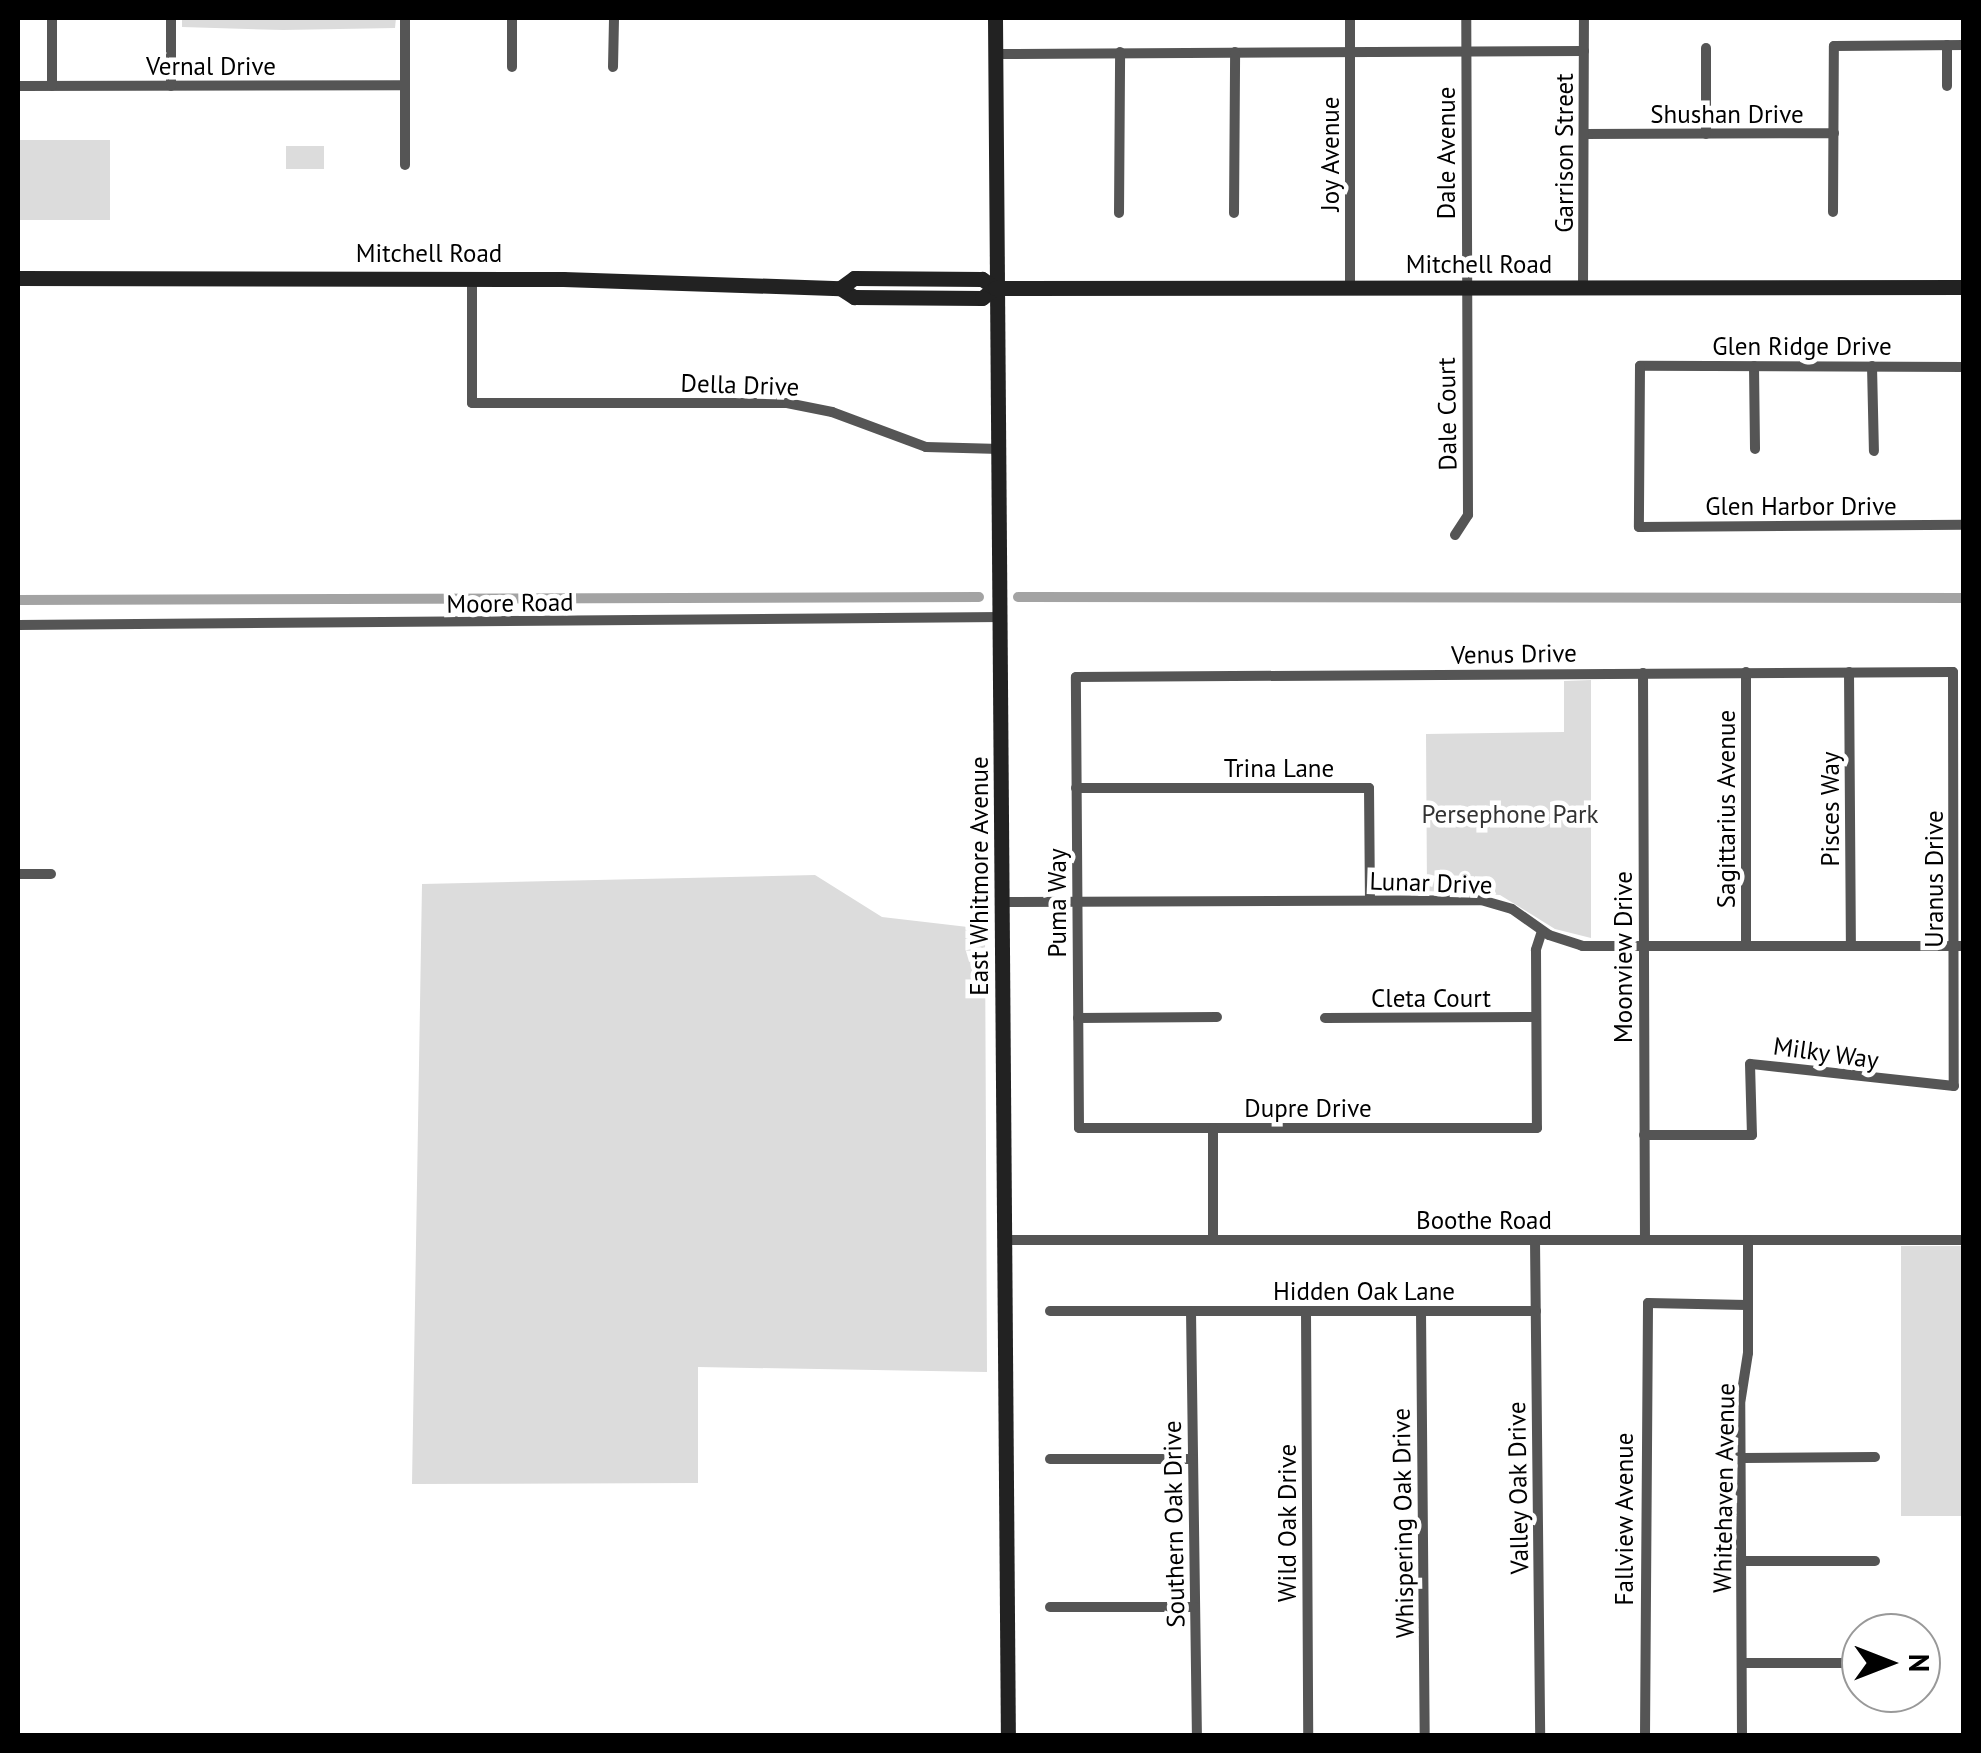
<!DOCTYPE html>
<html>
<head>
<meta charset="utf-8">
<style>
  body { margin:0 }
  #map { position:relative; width:1981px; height:1753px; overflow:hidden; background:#fff; font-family:"PT Sans",sans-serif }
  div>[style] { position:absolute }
  .green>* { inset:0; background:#dcdcdc; transform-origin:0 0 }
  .canal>* { height:10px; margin:-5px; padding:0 5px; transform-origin:5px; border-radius:5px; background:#a3a3a3 }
  .street>* { height:10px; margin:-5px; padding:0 5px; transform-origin:5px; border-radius:5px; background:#555 }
  .secondary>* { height:15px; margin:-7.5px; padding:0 7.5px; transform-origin:7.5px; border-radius:7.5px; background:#222 }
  span { translate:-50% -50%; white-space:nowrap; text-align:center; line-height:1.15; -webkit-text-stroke:9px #fff; paint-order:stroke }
  .street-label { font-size:25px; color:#000 }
  .park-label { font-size:25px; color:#333 }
  .frame { position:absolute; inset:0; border:20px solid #000; pointer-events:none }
  .north { position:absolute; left:1841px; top:1613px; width:100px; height:100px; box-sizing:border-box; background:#fff; border:2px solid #999; border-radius:50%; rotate:90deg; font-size:28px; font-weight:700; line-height:40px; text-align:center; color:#000 }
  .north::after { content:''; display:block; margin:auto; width:35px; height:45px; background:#000; clip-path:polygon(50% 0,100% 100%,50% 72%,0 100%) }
</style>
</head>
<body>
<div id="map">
  <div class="green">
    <i style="clip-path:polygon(182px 18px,396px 18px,395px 28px,283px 30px,182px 27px)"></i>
    <i style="left:18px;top:140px;width:92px;height:80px"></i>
    <i style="left:286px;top:146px;width:38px;height:23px"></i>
    <i style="clip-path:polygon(1591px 680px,1591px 938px,1555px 929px,1500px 895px,1427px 891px,1426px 734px,1564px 732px,1564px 681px)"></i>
    <i style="clip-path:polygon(815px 875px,882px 917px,985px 929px,987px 1372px,698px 1367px,698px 1483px,412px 1484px,422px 884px)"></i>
    <i style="left:1901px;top:1246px;width:62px;height:270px"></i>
  </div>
  <div class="canal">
    <i style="left:1018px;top:597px;width:946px;rotate:0.06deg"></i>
    <i style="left:18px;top:600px;width:961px;rotate:-0.18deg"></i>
  </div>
  <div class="street">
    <i style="left:1350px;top:18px;width:272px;rotate:90deg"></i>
    <i style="left:1947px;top:45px;width:41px;rotate:90deg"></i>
    <i style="left:995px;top:54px;width:589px;rotate:-0.29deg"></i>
    <i style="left:512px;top:67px;width:49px;rotate:-90deg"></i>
    <i style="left:613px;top:67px;width:49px;rotate:-88.8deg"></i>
    <i style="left:18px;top:86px;width:387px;rotate:-0.1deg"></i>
    <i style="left:52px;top:86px;width:68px;rotate:-90deg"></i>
    <i style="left:171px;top:86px;width:68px;rotate:-90deg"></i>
    <i style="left:1584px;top:134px;width:250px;rotate:-0.2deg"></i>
    <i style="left:1706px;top:134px;width:86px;rotate:-90deg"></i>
    <i style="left:405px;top:165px;width:147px;rotate:-90deg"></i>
    <i style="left:1833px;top:212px;width:166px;rotate:-89.7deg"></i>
    <i style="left:1834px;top:46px;width:130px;rotate:-0.4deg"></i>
    <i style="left:1119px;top:213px;width:161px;rotate:-89.6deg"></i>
    <i style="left:1234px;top:213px;width:161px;rotate:-89.6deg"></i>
    <i style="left:472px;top:277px;width:126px;rotate:90deg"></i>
    <i style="left:472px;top:403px;width:315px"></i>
    <i style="left:787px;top:403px;width:46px;rotate:11.3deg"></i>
    <i style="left:832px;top:412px;width:100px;rotate:20.4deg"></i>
    <i style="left:926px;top:447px;width:74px;rotate:1.5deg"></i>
    <i style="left:1583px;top:289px;width:271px;rotate:-89.8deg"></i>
    <i style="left:1754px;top:366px;width:83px;rotate:89.3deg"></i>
    <i style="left:1872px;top:366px;width:85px;rotate:88.7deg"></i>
    <i style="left:1964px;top:367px;width:324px;rotate:-179.8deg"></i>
    <i style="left:1640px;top:366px;width:161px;rotate:90.4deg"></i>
    <i style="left:1639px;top:527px;width:325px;rotate:-0.4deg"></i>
    <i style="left:1455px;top:535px;width:24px;rotate:-57deg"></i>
    <i style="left:1468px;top:515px;width:497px;rotate:-90.2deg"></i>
    <i style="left:18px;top:625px;width:984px;rotate:-0.47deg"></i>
    <i style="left:1746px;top:672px;width:274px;rotate:90deg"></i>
    <i style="left:1849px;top:672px;width:274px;rotate:89.6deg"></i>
    <i style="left:1643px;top:673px;width:567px;rotate:89.8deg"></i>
    <i style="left:1076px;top:788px;width:293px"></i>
    <i style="left:1369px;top:788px;width:112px;rotate:89.5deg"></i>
    <i style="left:18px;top:874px;width:33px"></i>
    <i style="left:1005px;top:902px;width:476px;rotate:-0.2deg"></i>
    <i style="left:1481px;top:900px;width:32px;rotate:16deg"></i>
    <i style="left:1512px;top:909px;width:45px;rotate:35.1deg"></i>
    <i style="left:1549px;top:935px;width:35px;rotate:18deg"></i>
    <i style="left:1582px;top:946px;width:382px"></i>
    <i style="left:1542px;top:931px;width:20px;rotate:108deg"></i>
    <i style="left:1536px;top:950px;width:178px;rotate:89.7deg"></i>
    <i style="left:1537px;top:1128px;width:458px;rotate:180deg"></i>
    <i style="left:1079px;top:1128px;width:451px;rotate:-90.4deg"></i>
    <i style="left:1076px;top:677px;width:877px;rotate:-0.33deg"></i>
    <i style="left:1953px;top:672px;width:414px;rotate:89.9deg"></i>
    <i style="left:1954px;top:1086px;width:205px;rotate:-173.8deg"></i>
    <i style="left:1750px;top:1064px;width:71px;rotate:88.4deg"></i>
    <i style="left:1752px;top:1135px;width:108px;rotate:180deg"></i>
    <i style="left:1078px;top:1018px;width:139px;rotate:-0.4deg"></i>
    <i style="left:1325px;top:1018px;width:211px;rotate:-0.3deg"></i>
    <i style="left:1213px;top:1128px;width:112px;rotate:90deg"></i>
    <i style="left:1005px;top:1240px;width:959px"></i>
    <i style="left:1535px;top:1240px;width:496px;rotate:89.4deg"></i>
    <i style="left:1050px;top:1311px;width:486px"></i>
    <i style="left:1191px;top:1311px;width:425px;rotate:89.2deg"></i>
    <i style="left:1306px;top:1311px;width:425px;rotate:89.7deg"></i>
    <i style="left:1421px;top:1311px;width:425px;rotate:89.5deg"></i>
    <i style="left:1743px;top:1458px;width:132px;rotate:-0.4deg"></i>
    <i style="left:1050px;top:1459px;width:143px"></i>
    <i style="left:1743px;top:1561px;width:132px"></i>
    <i style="left:1050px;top:1607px;width:145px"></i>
    <i style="left:1742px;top:1663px;width:119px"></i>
    <i style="left:1645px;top:1736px;width:433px;rotate:-89.6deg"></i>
    <i style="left:1648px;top:1303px;width:99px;rotate:1.2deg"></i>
    <i style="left:1742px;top:1736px;width:332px;rotate:-90.3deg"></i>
    <i style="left:1740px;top:1404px;width:52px;rotate:-81.1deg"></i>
    <i style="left:1748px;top:1353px;width:113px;rotate:-90deg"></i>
  </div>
  <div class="secondary">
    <i style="left:995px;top:18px;width:1718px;rotate:89.57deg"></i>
    <i style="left:18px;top:278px;width:545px;rotate:0.11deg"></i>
    <i style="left:563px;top:279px;width:277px;rotate:1.9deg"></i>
    <i style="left:840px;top:288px;width:17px;rotate:33deg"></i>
    <i style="left:854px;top:297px;width:128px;rotate:0.4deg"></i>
    <i style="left:982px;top:298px;width:16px;rotate:-38deg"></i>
    <i style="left:995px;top:288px;width:16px;rotate:-145deg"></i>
    <i style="left:982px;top:279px;width:128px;rotate:-179.6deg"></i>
    <i style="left:854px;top:278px;width:17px;rotate:144deg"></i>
    <i style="left:995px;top:288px;width:969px;rotate:-0.06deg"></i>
  </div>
  <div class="street-label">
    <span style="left:211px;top:66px">Vernal Drive</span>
    <span style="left:1727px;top:114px">Shushan Drive</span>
    <span style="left:1446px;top:153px;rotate:-90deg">Dale Avenue</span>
    <span style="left:1564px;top:153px;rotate:-90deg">Garrison Street</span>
    <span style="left:1330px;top:154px;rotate:-90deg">Joy Avenue</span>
    <span style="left:429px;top:253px">Mitchell Road</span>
    <span style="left:1479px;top:264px">Mitchell Road</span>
    <span style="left:1802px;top:346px">Glen Ridge Drive</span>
    <span style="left:740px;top:385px;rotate:2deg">Della Drive</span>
    <span style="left:1447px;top:414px;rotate:-91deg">Dale Court</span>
    <span style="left:1801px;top:506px">Glen Harbor Drive</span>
    <span style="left:510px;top:603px;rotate:-1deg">Moore Road</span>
    <span style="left:1514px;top:654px;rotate:-1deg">Venus Drive</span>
    <span style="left:1279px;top:768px">Trina Lane</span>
    <span style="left:1726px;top:809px;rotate:-90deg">Sagittarius Avenue</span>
    <span style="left:1830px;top:809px;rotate:-90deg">Pisces Way</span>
    <span style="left:979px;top:876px;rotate:-90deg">East Whitmore Avenue</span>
    <span style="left:1934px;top:879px;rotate:-90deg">Uranus Drive</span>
    <span style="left:1431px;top:883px;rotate:2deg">Lunar Drive</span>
    <span style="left:1057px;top:903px;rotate:-90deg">Puma Way</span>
    <span style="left:1623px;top:957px;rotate:-90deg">Moonview Drive</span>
    <span style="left:1431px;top:998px">Cleta Court</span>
    <span style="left:1826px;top:1053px;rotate:8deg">Milky Way</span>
    <span style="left:1308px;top:1108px">Dupre Drive</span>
    <span style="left:1484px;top:1220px">Boothe Road</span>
    <span style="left:1364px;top:1291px">Hidden Oak Lane</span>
    <span style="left:1518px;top:1488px;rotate:-91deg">Valley Oak Drive</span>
    <span style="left:1724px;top:1488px;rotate:-89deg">Whitehaven Avenue</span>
    <span style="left:1624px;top:1519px;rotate:-90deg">Fallview Avenue</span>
    <span style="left:1287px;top:1523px;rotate:-90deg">Wild Oak Drive</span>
    <span style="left:1403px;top:1523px;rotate:-91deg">Whispering Oak Drive</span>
    <span style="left:1174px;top:1524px;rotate:-91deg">Southern Oak Drive</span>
  </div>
  <div class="park-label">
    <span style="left:1510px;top:814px">Persephone Park</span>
  </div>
  <div class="frame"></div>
  <div class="north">N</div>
</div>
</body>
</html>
